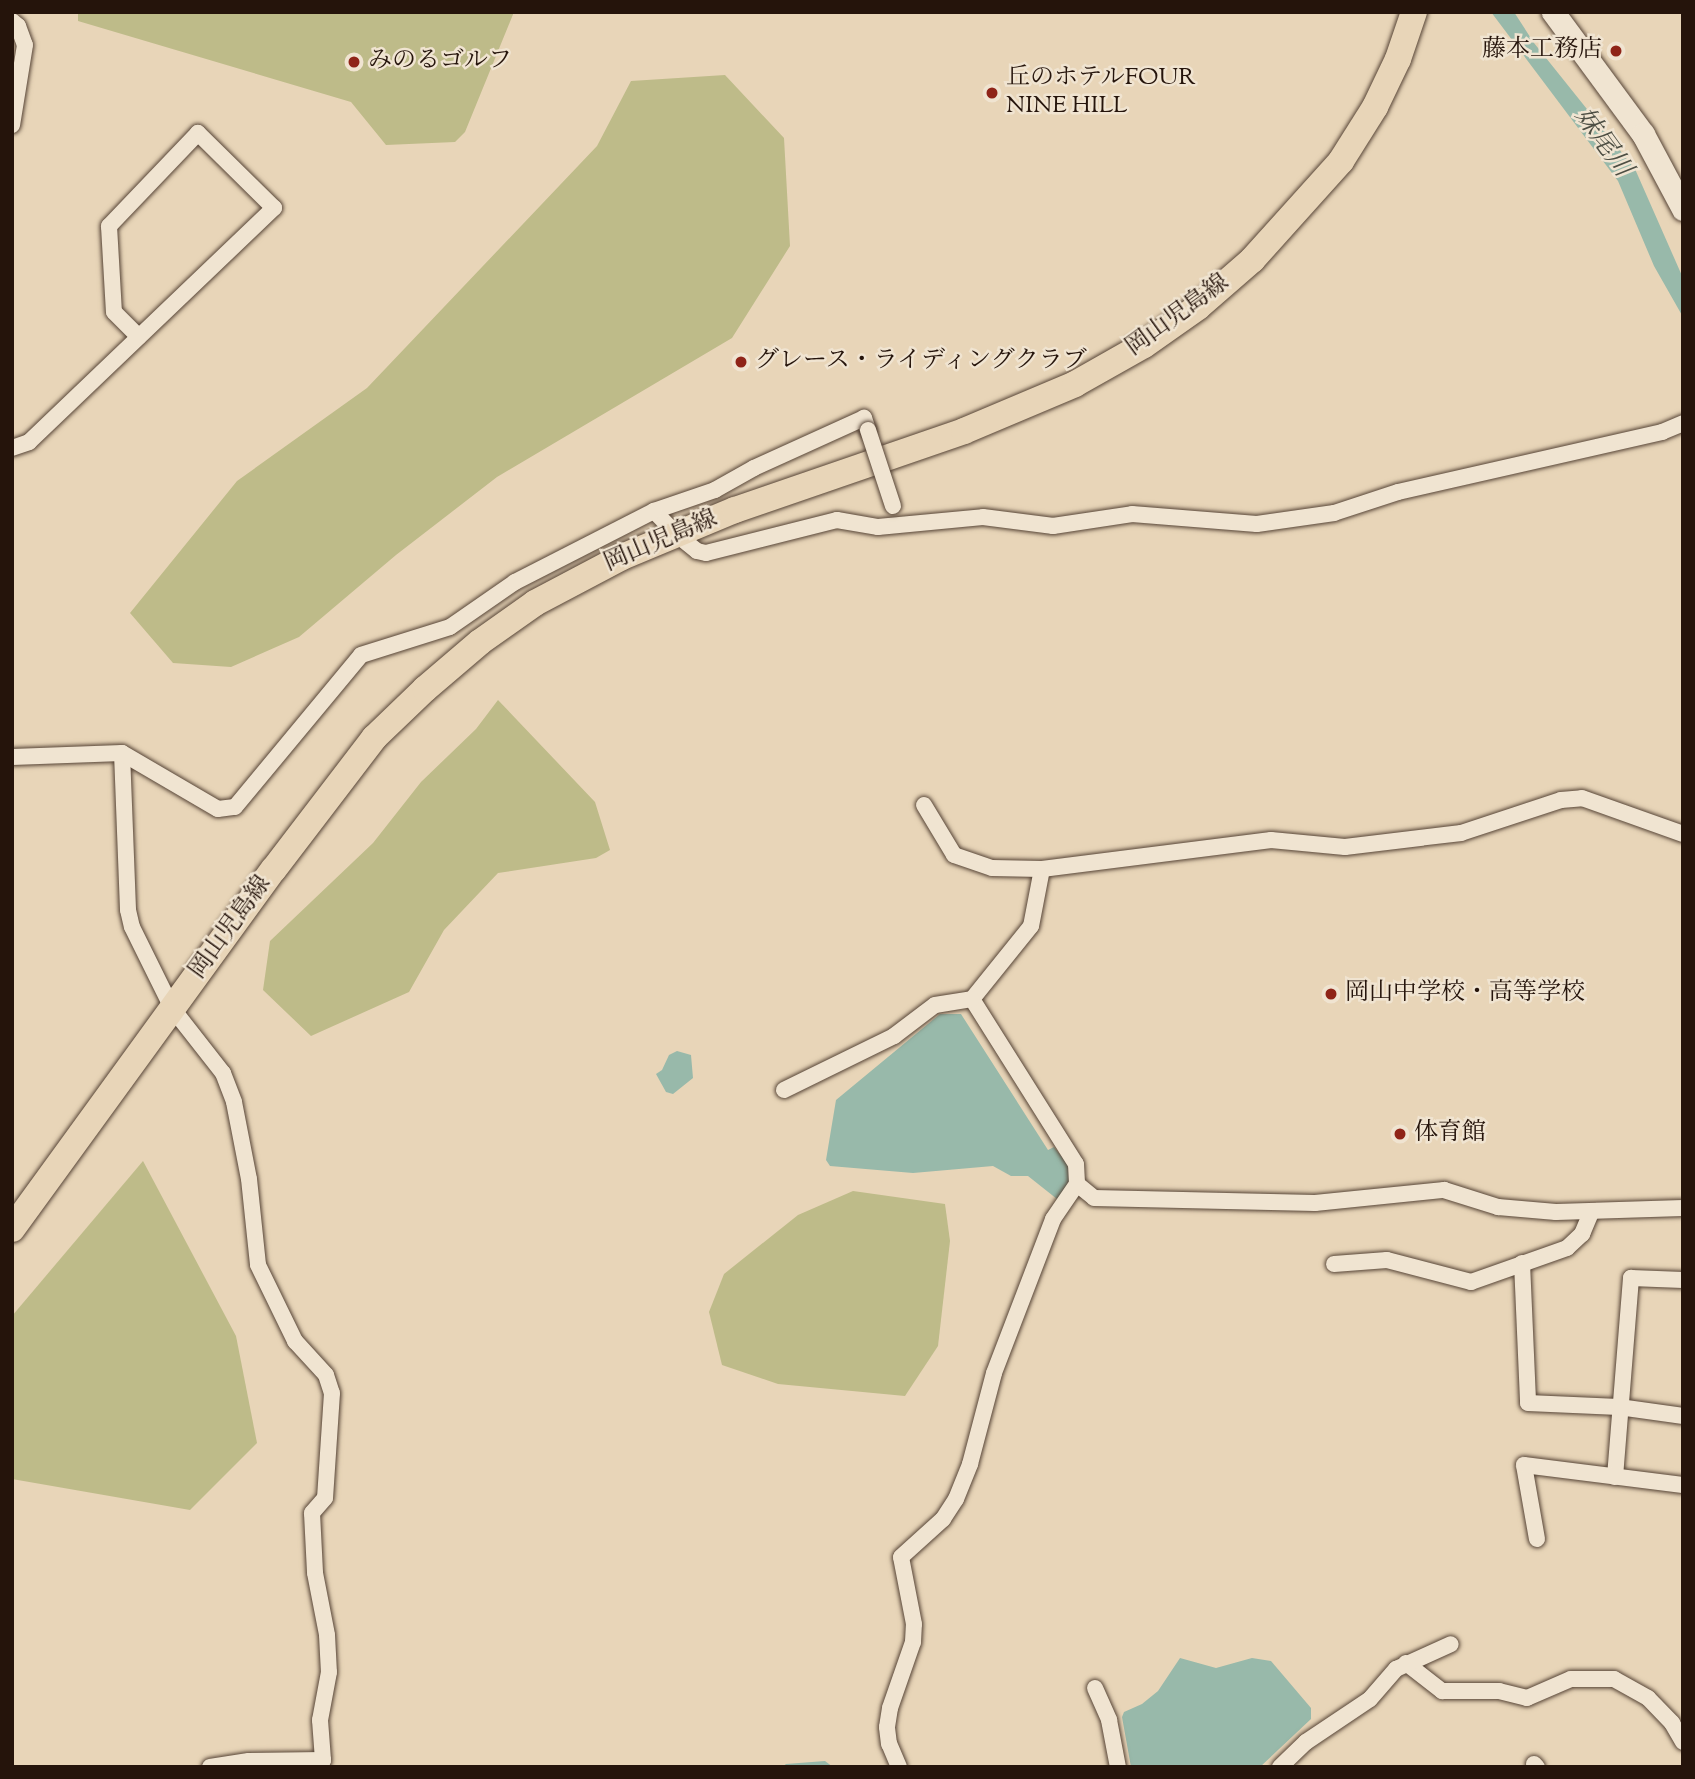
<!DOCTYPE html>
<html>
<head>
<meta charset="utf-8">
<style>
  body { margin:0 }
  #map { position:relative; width:1695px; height:1779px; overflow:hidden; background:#e8d5b8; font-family:"Sorts Mill Goudy","Noto Serif JP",serif }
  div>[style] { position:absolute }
  .green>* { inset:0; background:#bebb89 }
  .water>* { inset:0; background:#98b9aa }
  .roads { filter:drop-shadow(0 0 2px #564436) drop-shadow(0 0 2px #564436) }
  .minor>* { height:16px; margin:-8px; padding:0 8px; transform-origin:8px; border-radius:8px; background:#f0e4d1 }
  .secondary>* { height:23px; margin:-11.5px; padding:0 11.5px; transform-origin:11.5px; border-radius:11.5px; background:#f0e4d1 }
  .primary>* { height:26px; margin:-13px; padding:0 13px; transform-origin:13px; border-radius:13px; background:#e8d5b8 }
  .bridges { filter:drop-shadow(0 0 2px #564436) drop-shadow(0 0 2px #564436) }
  .minor-bridge>* { height:16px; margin:-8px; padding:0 8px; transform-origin:8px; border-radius:8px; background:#f0e4d1 }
  .dots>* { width:19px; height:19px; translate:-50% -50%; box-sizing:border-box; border:4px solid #f0e4d1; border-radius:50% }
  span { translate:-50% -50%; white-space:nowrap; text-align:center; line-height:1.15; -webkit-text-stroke:5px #f0e4d1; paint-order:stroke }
  .poi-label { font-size:24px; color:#25140b }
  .right { translate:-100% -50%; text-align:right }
  .left { translate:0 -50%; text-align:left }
  .street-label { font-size:24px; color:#25140b }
  .water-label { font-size:26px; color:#4d4e43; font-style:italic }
  .frame { position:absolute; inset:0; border:14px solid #25140b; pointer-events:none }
</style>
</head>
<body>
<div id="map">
  <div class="green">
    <i style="clip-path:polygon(78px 12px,514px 12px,465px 132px,455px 142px,386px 145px,351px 102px,78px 21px)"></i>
    <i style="clip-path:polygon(725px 75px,784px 138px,790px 246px,732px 338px,497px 477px,396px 555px,299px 637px,231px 667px,173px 663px,130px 613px,237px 481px,367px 388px,597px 146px,631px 81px)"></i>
    <i style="clip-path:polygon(498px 700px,595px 802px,610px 850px,596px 858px,498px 873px,444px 930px,409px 992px,311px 1036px,263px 990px,270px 941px,373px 843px,421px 782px,476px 729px)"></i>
    <i style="clip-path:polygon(143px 1161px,236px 1336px,257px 1443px,190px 1510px,12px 1479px,12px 1316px)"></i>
    <i style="clip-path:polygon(853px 1191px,945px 1204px,950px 1241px,938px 1346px,905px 1396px,778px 1384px,722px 1365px,709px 1312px,724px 1274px,798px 1215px)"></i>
  </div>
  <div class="water">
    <i style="clip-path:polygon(1491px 12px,1514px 12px,1534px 43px,1635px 169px,1683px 278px,1683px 317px,1654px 266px,1618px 181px)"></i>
    <i style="clip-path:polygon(940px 1014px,961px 1014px,1048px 1150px,1054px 1147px,1070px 1167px,1071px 1184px,1057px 1199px,1028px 1176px,1011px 1176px,993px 1166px,913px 1173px,830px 1166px,826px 1160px,836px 1100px)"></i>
    <i style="clip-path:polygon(677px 1051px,691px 1055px,693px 1078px,673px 1094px,666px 1092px,656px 1074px,662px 1070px,669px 1055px)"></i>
    <i style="clip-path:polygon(1180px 1658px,1216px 1668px,1252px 1658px,1271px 1661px,1311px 1708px,1311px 1719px,1260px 1767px,1131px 1767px,1122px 1717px,1124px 1712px,1142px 1704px,1158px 1691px)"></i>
    <i style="clip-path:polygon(825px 1761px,833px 1767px,782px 1767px,786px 1764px)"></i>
  </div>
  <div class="roads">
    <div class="minor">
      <i style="left:12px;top:21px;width:8px;rotate:40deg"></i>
      <i style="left:18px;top:26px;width:20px;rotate:70deg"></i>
      <i style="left:25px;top:45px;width:81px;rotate:99.2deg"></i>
      <i style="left:868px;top:430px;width:13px;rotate:-108deg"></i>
      <i style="left:864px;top:418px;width:121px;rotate:155.6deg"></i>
      <i style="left:754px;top:468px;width:45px;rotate:150.6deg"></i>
      <i style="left:715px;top:490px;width:65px;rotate:161deg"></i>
      <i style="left:654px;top:511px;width:32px;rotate:46deg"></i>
      <i style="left:676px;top:534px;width:27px;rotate:39deg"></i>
      <i style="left:697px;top:551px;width:9px;rotate:13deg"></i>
      <i style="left:706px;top:553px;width:135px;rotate:-14.1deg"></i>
      <i style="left:837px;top:520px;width:42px;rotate:9.7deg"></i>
      <i style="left:878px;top:527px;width:105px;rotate:-5.4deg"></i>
      <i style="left:983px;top:517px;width:71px;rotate:7.3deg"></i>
      <i style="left:1053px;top:526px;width:80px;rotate:-8.6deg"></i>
      <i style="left:1132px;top:514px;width:125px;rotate:4.6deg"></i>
      <i style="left:1257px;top:524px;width:78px;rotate:-8.1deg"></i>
      <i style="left:1334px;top:513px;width:67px;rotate:-18.2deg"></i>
      <i style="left:1398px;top:492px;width:271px;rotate:-12.8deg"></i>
      <i style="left:1662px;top:432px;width:23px;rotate:-23deg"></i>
      <i style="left:12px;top:448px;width:18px;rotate:-19deg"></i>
      <i style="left:29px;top:442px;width:339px;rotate:-43.7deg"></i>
      <i style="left:274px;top:208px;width:107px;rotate:-135.4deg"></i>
      <i style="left:198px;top:133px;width:129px;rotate:133.7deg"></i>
      <i style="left:109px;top:226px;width:86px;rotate:86.7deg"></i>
      <i style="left:114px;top:312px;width:35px;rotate:45deg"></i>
      <i style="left:122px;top:753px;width:157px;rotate:87.8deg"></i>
      <i style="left:128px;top:910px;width:17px;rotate:77deg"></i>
      <i style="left:132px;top:927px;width:90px;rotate:63.7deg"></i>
      <i style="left:172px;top:1008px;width:83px;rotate:51.9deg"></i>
      <i style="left:223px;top:1073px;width:31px;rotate:69deg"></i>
      <i style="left:234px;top:1102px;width:78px;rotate:79deg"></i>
      <i style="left:249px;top:1179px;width:86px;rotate:84deg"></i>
      <i style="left:258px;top:1265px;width:85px;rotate:64deg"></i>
      <i style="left:295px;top:1341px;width:46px;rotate:47.6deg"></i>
      <i style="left:326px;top:1375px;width:19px;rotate:72deg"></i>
      <i style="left:332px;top:1393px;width:105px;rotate:93.8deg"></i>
      <i style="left:325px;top:1498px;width:20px;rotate:131deg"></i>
      <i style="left:312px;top:1513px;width:60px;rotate:87.1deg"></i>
      <i style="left:315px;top:1573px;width:63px;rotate:79deg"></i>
      <i style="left:327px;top:1635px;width:37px;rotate:87deg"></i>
      <i style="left:329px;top:1672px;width:49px;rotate:100.6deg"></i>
      <i style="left:320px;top:1720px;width:40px;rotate:85.7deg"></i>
      <i style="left:323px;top:1760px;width:8px;rotate:113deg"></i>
      <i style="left:12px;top:757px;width:110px;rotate:-2.1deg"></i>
      <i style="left:122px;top:753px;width:111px;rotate:30.3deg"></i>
      <i style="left:218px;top:809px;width:17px;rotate:-7deg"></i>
      <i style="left:235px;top:807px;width:197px;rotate:-50.3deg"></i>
      <i style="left:361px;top:655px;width:93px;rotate:-17.5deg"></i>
      <i style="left:450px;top:627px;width:79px;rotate:-34.7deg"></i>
      <i style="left:515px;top:582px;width:156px;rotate:-27.1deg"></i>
      <i style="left:924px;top:805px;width:58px;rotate:59deg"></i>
      <i style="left:954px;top:855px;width:40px;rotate:18.9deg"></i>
      <i style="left:992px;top:868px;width:50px;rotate:1.1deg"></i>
      <i style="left:1042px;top:869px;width:231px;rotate:-7.2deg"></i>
      <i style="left:1271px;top:840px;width:74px;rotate:5.4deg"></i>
      <i style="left:1345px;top:847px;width:117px;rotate:-6.9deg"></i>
      <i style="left:1461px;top:833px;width:105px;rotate:-18.3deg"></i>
      <i style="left:1561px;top:800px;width:21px;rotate:-5deg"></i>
      <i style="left:1582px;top:798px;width:107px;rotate:19.6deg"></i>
      <i style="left:1042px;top:869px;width:58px;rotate:100.9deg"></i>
      <i style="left:1031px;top:926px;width:94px;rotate:128.9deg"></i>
      <i style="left:972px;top:999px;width:195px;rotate:57.8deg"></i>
      <i style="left:1076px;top:1164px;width:20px;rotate:87deg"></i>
      <i style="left:1077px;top:1184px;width:22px;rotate:39deg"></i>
      <i style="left:1094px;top:1198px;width:221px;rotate:1.3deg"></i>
      <i style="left:1315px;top:1203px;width:130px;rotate:-5.8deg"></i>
      <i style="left:1444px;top:1190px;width:57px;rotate:17.5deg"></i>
      <i style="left:1498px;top:1207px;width:58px;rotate:4.9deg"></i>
      <i style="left:1556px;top:1212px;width:127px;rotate:-1.8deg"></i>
      <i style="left:784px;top:1090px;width:123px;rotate:-26.1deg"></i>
      <i style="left:894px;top:1036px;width:51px;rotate:-37.1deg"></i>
      <i style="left:935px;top:1005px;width:37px;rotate:-9deg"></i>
      <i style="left:1522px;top:1263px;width:140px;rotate:87.5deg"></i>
      <i style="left:1528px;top:1403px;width:91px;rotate:2.5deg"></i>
      <i style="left:1619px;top:1407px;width:65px;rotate:8deg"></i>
      <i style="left:1334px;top:1264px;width:53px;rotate:-4.3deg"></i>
      <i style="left:1387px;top:1260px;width:87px;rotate:14.7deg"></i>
      <i style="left:1471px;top:1282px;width:102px;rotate:-19.5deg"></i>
      <i style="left:1567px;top:1248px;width:21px;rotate:-43deg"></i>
      <i style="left:1582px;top:1234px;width:25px;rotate:-67deg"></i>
      <i style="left:1615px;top:1477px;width:200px;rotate:-85.4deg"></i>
      <i style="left:1631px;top:1278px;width:52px;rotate:2.2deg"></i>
      <i style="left:1537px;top:1539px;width:75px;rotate:-100deg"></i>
      <i style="left:1524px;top:1465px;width:160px;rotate:7.2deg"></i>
      <i style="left:1406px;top:1663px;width:46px;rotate:37.9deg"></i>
      <i style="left:1442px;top:1691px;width:57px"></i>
      <i style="left:1499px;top:1691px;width:29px;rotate:14deg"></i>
      <i style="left:1527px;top:1698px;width:48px;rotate:-23.4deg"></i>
      <i style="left:1571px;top:1679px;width:43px"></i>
      <i style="left:1614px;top:1679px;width:39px;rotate:29deg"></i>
      <i style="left:1648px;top:1698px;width:35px;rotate:46deg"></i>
      <i style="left:1672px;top:1723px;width:22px;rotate:60deg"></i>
      <i style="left:1095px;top:1688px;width:35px;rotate:66deg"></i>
      <i style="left:1109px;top:1720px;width:48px;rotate:79.2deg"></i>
      <i style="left:1534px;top:1764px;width:4px;rotate:45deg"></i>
      <i style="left:210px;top:1767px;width:39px;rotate:-9deg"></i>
      <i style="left:249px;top:1761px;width:74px;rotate:-0.8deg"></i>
      <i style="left:899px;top:1767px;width:25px;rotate:-113deg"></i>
      <i style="left:889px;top:1744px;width:17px;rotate:-97deg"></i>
      <i style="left:887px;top:1727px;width:19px;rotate:-81deg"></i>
      <i style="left:890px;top:1708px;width:70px;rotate:-70.8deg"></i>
      <i style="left:913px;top:1642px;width:18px;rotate:-87deg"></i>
      <i style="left:914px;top:1624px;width:68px;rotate:-101deg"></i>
      <i style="left:901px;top:1557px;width:57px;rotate:-42.1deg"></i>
      <i style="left:943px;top:1519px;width:24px;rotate:-57deg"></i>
      <i style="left:956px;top:1499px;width:38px;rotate:-68deg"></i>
      <i style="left:970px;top:1464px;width:94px;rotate:-75.2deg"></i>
      <i style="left:994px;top:1373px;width:165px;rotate:-69deg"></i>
      <i style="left:1053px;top:1219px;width:42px;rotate:-55.6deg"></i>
      <i style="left:1280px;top:1767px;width:36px;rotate:-44deg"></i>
      <i style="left:1306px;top:1742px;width:77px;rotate:-33.9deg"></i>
      <i style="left:1370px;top:1699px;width:40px;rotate:-49deg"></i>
      <i style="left:1396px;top:1669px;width:60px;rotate:-24.4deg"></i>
    </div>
    <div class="secondary">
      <i style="left:1553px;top:12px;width:152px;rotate:53.6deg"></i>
      <i style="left:1643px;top:134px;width:85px;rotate:61.9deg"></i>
    </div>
    <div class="primary">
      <i style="left:12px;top:1229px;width:445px;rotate:-54deg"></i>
      <i style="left:274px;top:869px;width:165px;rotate:-52.6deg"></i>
      <i style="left:374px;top:738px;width:71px;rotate:-43.9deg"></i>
      <i style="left:425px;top:689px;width:72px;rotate:-40.5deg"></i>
      <i style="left:480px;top:642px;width:67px;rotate:-35.3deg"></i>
      <i style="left:535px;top:603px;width:98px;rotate:-27.9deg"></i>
      <i style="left:622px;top:557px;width:122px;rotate:-22.6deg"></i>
      <i style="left:735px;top:510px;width:242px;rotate:-19deg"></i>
      <i style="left:964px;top:431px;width:121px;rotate:-22.9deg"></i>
      <i style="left:1075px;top:384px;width:79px;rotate:-29.5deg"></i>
      <i style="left:1144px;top:345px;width:66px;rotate:-35.1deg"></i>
      <i style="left:1198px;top:307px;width:72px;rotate:-41deg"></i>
      <i style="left:1252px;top:260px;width:133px;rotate:-48deg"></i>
      <i style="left:1341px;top:161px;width:64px;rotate:-57.8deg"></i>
      <i style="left:1375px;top:107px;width:53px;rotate:-64.4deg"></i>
      <i style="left:1398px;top:59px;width:50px;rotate:-71.2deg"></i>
    </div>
  </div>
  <div class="bridges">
    <div class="minor-bridge">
      <i style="left:868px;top:430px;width:80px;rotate:71.8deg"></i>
    </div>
  </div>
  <div class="dots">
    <i style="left:1616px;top:51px;background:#8f2418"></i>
    <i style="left:354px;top:62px;background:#8f2418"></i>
    <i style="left:992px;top:93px;background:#8f2418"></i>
    <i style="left:741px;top:362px;background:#8f2418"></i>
    <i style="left:1331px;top:994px;background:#8f2418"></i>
    <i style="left:1400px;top:1134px;background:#8f2418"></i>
  </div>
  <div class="poi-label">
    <span class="right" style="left:1602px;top:51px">藤本工務店</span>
    <span class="left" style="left:368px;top:62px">みのるゴルフ</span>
    <span class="left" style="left:1006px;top:93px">丘のホテルFOUR<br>NINE HILL</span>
    <span class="left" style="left:755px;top:362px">グレース・ライディングクラブ</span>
    <span class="left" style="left:1345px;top:994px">岡山中学校・高等学校</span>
    <span class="left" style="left:1414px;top:1134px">体育館</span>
  </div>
  <div class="street-label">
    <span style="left:1178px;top:316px;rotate:-36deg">岡山児島線</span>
    <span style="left:661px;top:542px;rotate:-23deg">岡山児島線</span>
    <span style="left:231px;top:928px;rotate:-54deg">岡山児島線</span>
  </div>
  <div class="water-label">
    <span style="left:1602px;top:143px;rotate:54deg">妹尾川</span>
  </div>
  <div class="frame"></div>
</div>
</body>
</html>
